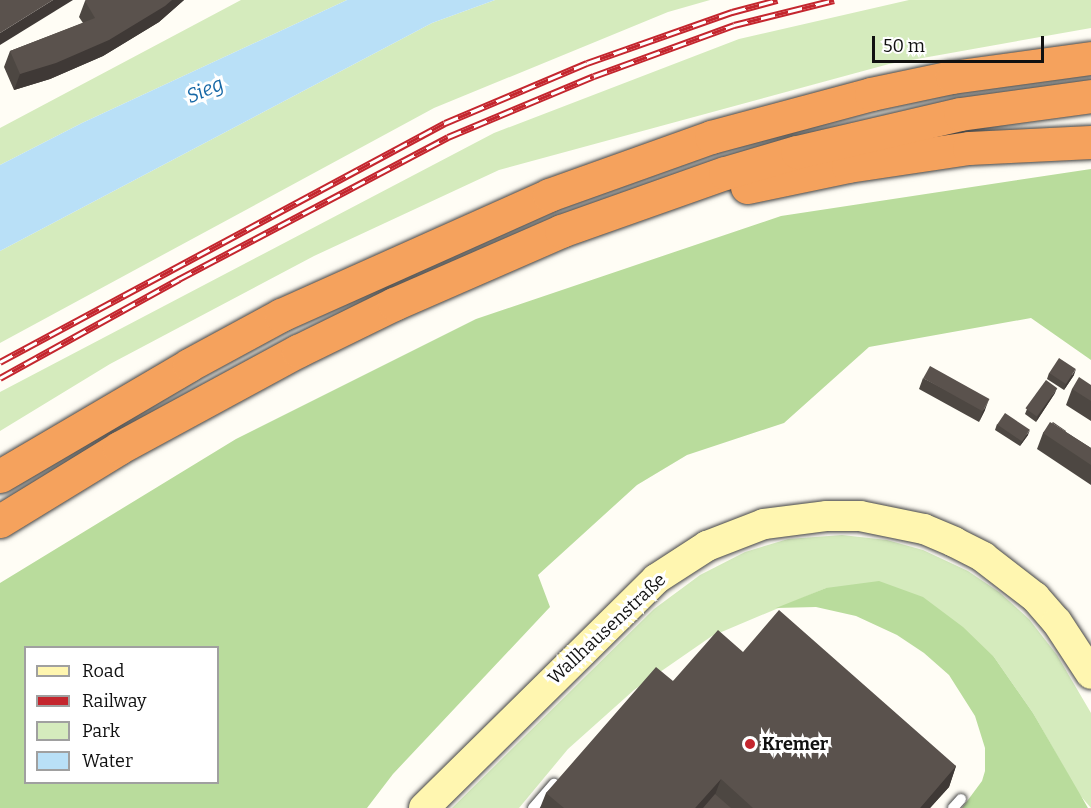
<!DOCTYPE html>
<html>
<head>
<meta charset="utf-8">
<style>
  body { margin:0 }
  #map { position:relative; width:1091px; height:808px; overflow:hidden; background:#fffdf5; font-family:Bitter,serif }
  div>[style] { position:absolute }
  .green>* { inset:0; background:#d5ebbd }
  .forest>* { inset:0; background:#b9dc9c }
  .water>* { inset:0; background:#b9e0f7 }
  .roads { filter:drop-shadow(0 0 2px #444) drop-shadow(0 0 2px #444) }
  .lane>* { height:10px; margin:-5px; padding:0 5px; transform-origin:5px; border-radius:5px; background:#fff }
  .secondary>* { height:30px; margin:-15px; padding:0 15px; transform-origin:15px; border-radius:15px; background:#fff6b0 }
  .highway>* { height:33px; margin:-16.5px; padding:0 16.5px; transform-origin:16.5px; border-radius:16.5px; background:#f5a25d }
  .rail>* { height:7px; margin-top:-3.5px; transform-origin:0; background:repeating-linear-gradient(90deg,#fff 0 14px,#c4262e 0 28px); box-sizing:border-box; border-block:2px solid #c4262e }
  .wall>* { inset:0; background:#4d4742 }
  .shaded-wall>* { inset:0; background:#3f3936 }
  .building>* { inset:0; background:#5a524d; transform-origin:0 0 }
  .dots>* { width:16px; height:16px; translate:-50% -50%; box-sizing:border-box; border:3px solid #fff; border-radius:50% }
  span { translate:-50% -50%; white-space:nowrap; text-align:center; line-height:1.15; -webkit-text-stroke:6px #fff; paint-order:stroke }
  .street-label { font-size:18px; color:#111 }
  .poi-label { font-size:18px; color:#111; font-weight:700 }
  .left { translate:0 -50%; text-align:left }
  .water-label { font-size:20px; color:#1768a6; font-style:italic }
  .legend { position:absolute; left:24px; top:646px; width:195px; height:138px; box-sizing:border-box; background:#fff; border:2px solid #a0a0a0; margin:0; padding:8px 10px; list-style:none; font-size:18px; color:#111 }
  .legend li { display:flex; align-items:center; gap:12px; height:30px }
  .legend b { width:30px; border:2px solid #a0a0a0 }
  .scale { position:absolute; left:872px; top:36px; width:172px; height:27px; box-sizing:border-box; border:3px solid #111; border-top:0; padding-left:8px; font-size:18px; line-height:21px; white-space:nowrap; color:#111; -webkit-text-stroke:4px #fff; paint-order:stroke }
</style>
</head>
<body>
<div id="map">
  <div class="green">
    <i style="clip-path:polygon(241px 0,347px 0,82px 123px,0 165px,0 128px)"></i>
    <i style="clip-path:polygon(495px 0,710px 0,668px 12px,434px 108px,0 343px,0 251px,432px 23px)"></i>
    <i style="clip-path:polygon(909px 0,1091px 0,1091px 28px,889px 64px,499px 170px,314px 256px,110px 364px,0 431px,0 392px,494px 133px,739px 39px)"></i>
    <i style="clip-path:polygon(842px 535px,887px 540px,923px 550px,968px 571px,999px 592px,1029px 619px,1057px 655px,1091px 713px,1091px 808px,1079px 794px,1033px 713px,994px 657px,826px 588px,712px 636px,634px 690px,568px 749px,519px 808px,452px 808px,654px 609px,700px 575px,745px 552px,788px 539px)"></i>
  </div>
  <div class="forest">
    <i style="clip-path:polygon(evenodd,1091px 169px,1091px 360px,1031px 318px,869px 347px,784px 423px,687px 455px,637px 485px,538px 575px,550px 607px,393px 774px,367px 808px,0 808px,0 583px,236px 439px,476px 319px,781px 216px,1091px 169px,26px 648px,218px 648px,218px 782px,26px 782px,26px 648px)"></i>
    <i style="clip-path:polygon(879px 581px,923px 597px,963px 627px,994px 657px,1033px 713px,1088px 808px,962px 808px,982px 781px,985px 771px,985px 748px,975px 716px,949px 675px,924px 653px,897px 635px,856px 616px,816px 607px,776px 608px,826px 588px)"></i>
  </div>
  <div class="water">
    <i style="clip-path:polygon(347px 0,495px 0,432px 23px,0 251px,0 165px,82px 123px)"></i>
  </div>
  <div class="roads">
    <div class="lane">
      <i style="left:533px;top:808px;width:32px;rotate:-49deg"></i>
      <i style="left:953px;top:808px;width:12px;rotate:-48deg"></i>
    </div>
    <div class="secondary">
      <i style="left:424px;top:808px;width:326px;rotate:-44.6deg"></i>
      <i style="left:656px;top:579px;width:61px;rotate:-32.9deg"></i>
      <i style="left:707px;top:546px;width:61px;rotate:-21.1deg"></i>
      <i style="left:764px;top:524px;width:64px;rotate:-7.2deg"></i>
      <i style="left:827px;top:516px;width:33px"></i>
      <i style="left:860px;top:516px;width:65px;rotate:11.5deg"></i>
      <i style="left:924px;top:529px;width:33px;rotate:23deg"></i>
      <i style="left:954px;top:542px;width:33px;rotate:27deg"></i>
      <i style="left:983px;top:557px;width:66px;rotate:37.6deg"></i>
      <i style="left:1035px;top:597px;width:33px;rotate:49deg"></i>
      <i style="left:1057px;top:622px;width:62px;rotate:56.8deg"></i>
    </div>
    <div class="highway">
      <i style="left:747px;top:187px;width:103px;rotate:-11.7deg"></i>
      <i style="left:848px;top:166px;width:122px;rotate:-8.5deg"></i>
      <i style="left:969px;top:148px;width:122px;rotate:-2.8deg"></i>
      <i style="left:0;top:476px;width:219px;rotate:-30.4deg"></i>
      <i style="left:189px;top:365px;width:105px;rotate:-28.5deg"></i>
      <i style="left:281px;top:315px;width:294px;rotate:-24.1deg"></i>
      <i style="left:549px;top:195px;width:172px;rotate:-19.7deg"></i>
      <i style="left:711px;top:137px;width:166px;rotate:-15deg"></i>
      <i style="left:871px;top:94px;width:83px;rotate:-11.9deg"></i>
      <i style="left:952px;top:77px;width:140px;rotate:-7.8deg"></i>
      <i style="left:0;top:521px;width:140px;rotate:-31.5deg"></i>
      <i style="left:119px;top:448px;width:204px;rotate:-28.5deg"></i>
      <i style="left:298px;top:351px;width:107px;rotate:-26.1deg"></i>
      <i style="left:394px;top:304px;width:182px;rotate:-23.6deg"></i>
      <i style="left:561px;top:231px;width:174px;rotate:-19.5deg"></i>
      <i style="left:725px;top:173px;width:75px;rotate:-16.3deg"></i>
      <i style="left:797px;top:152px;width:167px;rotate:-13.1deg"></i>
      <i style="left:960px;top:114px;width:132px;rotate:-7.8deg"></i>
    </div>
  </div>
  <div class="rail">
    <i style="left:0;top:362px;width:505px;rotate:-28.24deg"></i>
    <i style="left:445px;top:123px;width:154px;rotate:-22.9deg"></i>
    <i style="left:587px;top:63px;width:154px;rotate:-19.4deg"></i>
    <i style="left:732px;top:12px;width:47px;rotate:-14.9deg"></i>
    <i style="left:0;top:378px;width:205px;rotate:-28.9deg"></i>
    <i style="left:179px;top:279px;width:304px;rotate:-27.8deg"></i>
    <i style="left:448px;top:137px;width:158px;rotate:-22.7deg"></i>
    <i style="left:594px;top:76px;width:149px;rotate:-20deg"></i>
    <i style="left:734px;top:25px;width:103px;rotate:-14deg"></i>
  </div>
  <div class="wall">
    <i style="clip-path:polygon(86px 0,184px 0,159px 22px,103px 56px,50px 79px,14px 90px,4px 67px,10px 51px,83px 23px,79px 17px,85px 1px)"></i>
    <i style="clip-path:polygon(1049px 373px,1074px 375px,1064px 390px,1047px 379px)"></i>
    <i style="clip-path:polygon(923px 378px,985px 410px,979px 422px,919px 389px)"></i>
    <i style="clip-path:polygon(1091px 385px,1091px 421px,1066px 405px,1072px 389px)"></i>
    <i style="clip-path:polygon(1055px 393px,1036px 422px,1025px 414px,1027px 409px)"></i>
    <i style="clip-path:polygon(1052px 423px,1091px 448px,1091px 485px,1037px 449px,1043px 433px)"></i>
    <i style="clip-path:polygon(997px 424px,1028px 435px,1020px 446px,995px 430px)"></i>
    <i style="clip-path:polygon(743px 652px,956px 766px,949px 787px,930px 808px,540px 808px,546px 793px,673px 681px)"></i>
  </div>
  <div class="shaded-wall">
    <i style="clip-path:polygon(53px 0,73px 0,0 45px,0 33px)"></i>
    <i style="clip-path:polygon(172px 0,184px 0,159px 22px,103px 56px,50px 79px,14px 90px,20px 74px)"></i>
    <i style="clip-path:polygon(1076px 369px,1074px 375px,1064px 390px,1066px 384px)"></i>
    <i style="clip-path:polygon(1057px 388px,1055px 393px,1036px 422px,1038px 416px)"></i>
    <i style="clip-path:polygon(989px 399px,985px 410px,979px 422px,983px 411px)"></i>
    <i style="clip-path:polygon(1030px 430px,1028px 435px,1020px 446px,1022px 441px)"></i>
    <i style="clip-path:polygon(956px 766px,949px 787px,930px 808px,920px 808px)"></i>
    <i style="clip-path:polygon(721px 779px,713px 800px,706px 808px,695px 808px)"></i>
  </div>
  <div class="building">
    <i style="clip-path:polygon(0 0,53px 0,0 33px)"></i>
    <i style="clip-path:polygon(86px 0,172px 0,165px 6px,109px 40px,56px 63px,20px 74px,10px 51px,95px 18px,85px 1px)"></i>
    <i style="left:1059px;top:358px;width:20px;height:18px;rotate:33deg"></i>
    <i style="left:930px;top:366px;width:68px;height:14px;rotate:29deg"></i>
    <i style="clip-path:polygon(1079px 377px,1091px 385px,1091px 401px,1072px 389px)"></i>
    <i style="left:1046px;top:380px;width:14px;height:35px;rotate:36deg"></i>
    <i style="left:1005px;top:413px;width:30px;height:14px;rotate:34deg"></i>
    <i style="clip-path:polygon(1050px 422px,1091px 448px,1091px 465px,1043px 433px)"></i>
    <i style="clip-path:polygon(1053px 422px,1066px 431px,1066px 432px,1052px 423px)"></i>
    <i style="clip-path:polygon(779px 610px,956px 766px,920px 808px,753px 808px,721px 779px,695px 808px,564px 808px,546px 793px,656px 667px,673px 681px,718px 630px,743px 652px)"></i>
    <i style="clip-path:polygon(715px 794px,731px 808px,703px 808px)"></i>
  </div>
  <div class="dots">
    <i style="left:750px;top:744px;background:#c4262e"></i>
  </div>
  <div class="street-label">
    <span style="left:607px;top:629px;rotate:-43deg">Wallhausenstraße</span>
  </div>
  <div class="poi-label">
    <span class="left" style="left:762px;top:744px">Kremer</span>
  </div>
  <div class="water-label">
    <span style="left:205px;top:90px;rotate:-23deg">Sieg</span>
  </div>
  <ul class="legend">
  <li><b style="height:8px;background:#fff6b0"></b>Road</li>
  <li><b style="height:8px;background:#c4262e"></b>Railway</li>
  <li><b style="height:16px;background:#d5ebbd"></b>Park</li>
  <li><b style="height:16px;background:#b9e0f7"></b>Water</li>
  </ul>
  <div class="scale">50 m</div>
</div>
</body>
</html>
